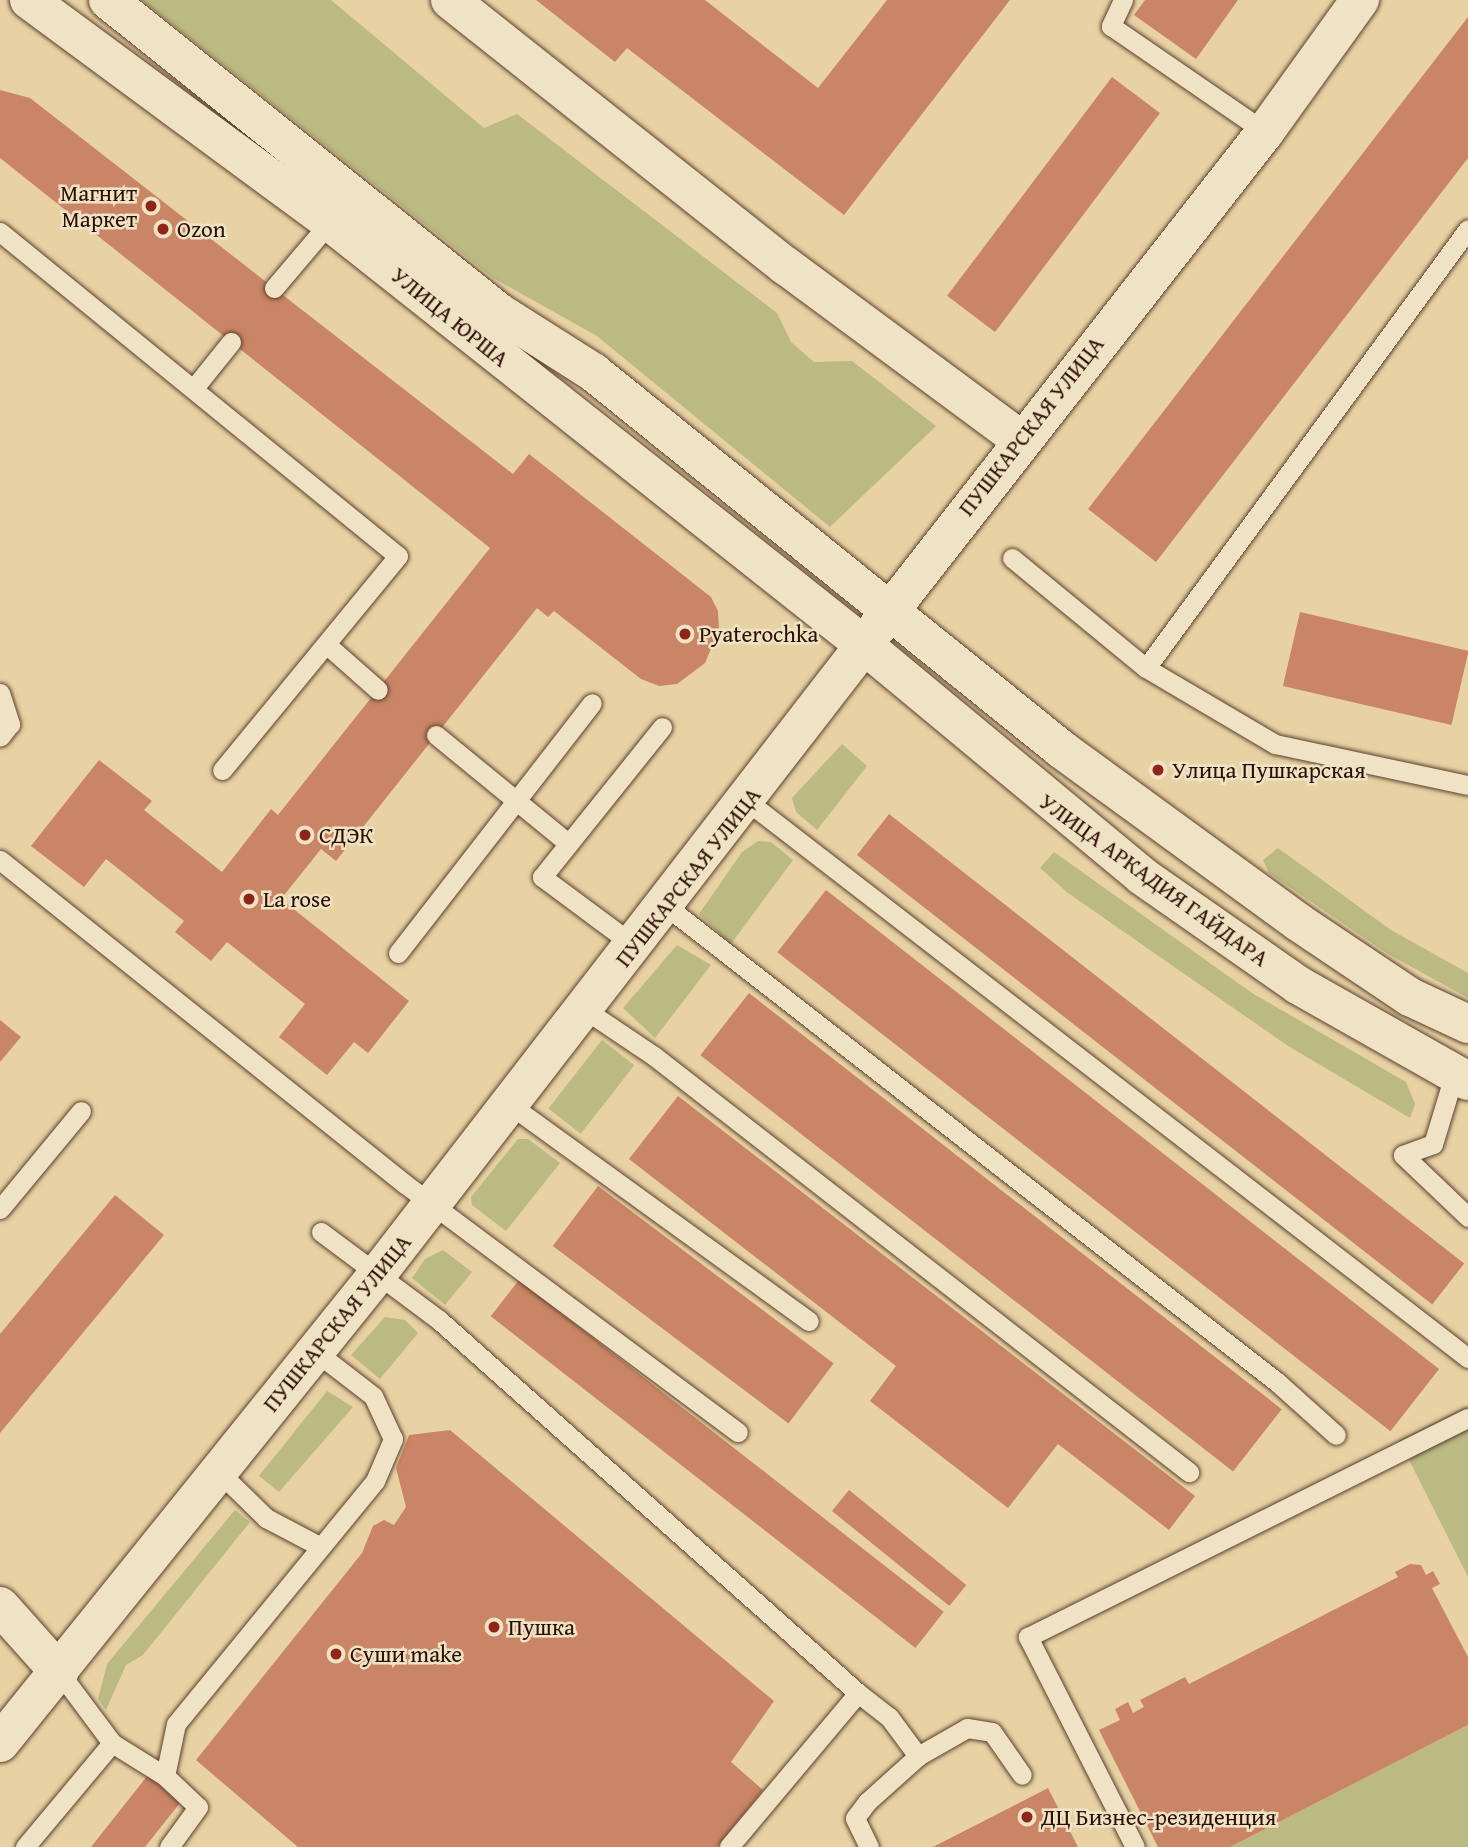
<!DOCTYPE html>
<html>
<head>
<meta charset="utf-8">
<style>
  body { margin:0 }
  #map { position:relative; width:1468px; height:1847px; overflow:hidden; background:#e8d2a4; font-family:"Gentium Book Plus",serif }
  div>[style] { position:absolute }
  .green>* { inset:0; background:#bbba82; transform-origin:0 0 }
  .building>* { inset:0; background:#c98565; transform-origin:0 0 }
  .roads { filter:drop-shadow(0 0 2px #5c402d) drop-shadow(0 0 2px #5c402d) }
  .service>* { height:19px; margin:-9.5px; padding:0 9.5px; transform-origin:9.5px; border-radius:9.5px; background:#f0e2c4 }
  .minor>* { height:38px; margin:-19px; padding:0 19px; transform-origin:19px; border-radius:19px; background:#f0e2c4 }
  .tertiary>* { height:38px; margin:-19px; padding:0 19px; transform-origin:19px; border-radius:19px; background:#f0e2c4 }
  .secondary>* { height:38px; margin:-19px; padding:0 19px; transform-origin:19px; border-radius:19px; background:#f0e2c4 }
  .dots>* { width:19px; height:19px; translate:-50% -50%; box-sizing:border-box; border:4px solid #f0e2c4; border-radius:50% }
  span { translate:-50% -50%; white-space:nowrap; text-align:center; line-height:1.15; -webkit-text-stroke:5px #f0e2c4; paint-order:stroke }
  .poi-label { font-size:23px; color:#2d1005 }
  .right { translate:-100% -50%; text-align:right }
  .left { translate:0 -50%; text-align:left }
  .street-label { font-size:23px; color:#2d1005 }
</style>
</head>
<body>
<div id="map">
  <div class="green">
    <i style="clip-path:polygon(142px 0,331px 0,484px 128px,517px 114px,777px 313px,791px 342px,814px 362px,852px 361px,936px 426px,830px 527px,597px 336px,493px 278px)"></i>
    <i style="clip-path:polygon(842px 744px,867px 766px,817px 830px,796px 812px,792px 798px)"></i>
    <i style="clip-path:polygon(758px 841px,771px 842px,793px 860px,731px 944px,699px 914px,742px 852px)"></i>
    <i style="clip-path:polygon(1278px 848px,1391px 930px,1468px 973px,1468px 998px,1388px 954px,1269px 873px,1263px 860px)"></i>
    <i style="clip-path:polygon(1054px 852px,1252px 993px,1406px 1082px,1415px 1104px,1410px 1118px,1288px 1046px,1068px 893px,1040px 868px)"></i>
    <i style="clip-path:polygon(677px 945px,711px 965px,655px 1038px,623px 1008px)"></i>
    <i style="left:602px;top:1040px;width:41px;height:87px;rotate:38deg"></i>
    <i style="clip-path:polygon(518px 1139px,528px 1139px,560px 1163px,506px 1231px,472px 1205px,471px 1197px)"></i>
    <i style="clip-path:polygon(443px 1250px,472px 1272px,445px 1305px,412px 1278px,425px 1259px)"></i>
    <i style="clip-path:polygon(385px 1317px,405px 1320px,418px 1333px,380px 1379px,351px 1355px)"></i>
    <i style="clip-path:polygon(327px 1391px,353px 1407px,279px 1492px,259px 1476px)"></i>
    <i style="clip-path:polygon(1468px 1406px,1468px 1577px,1399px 1440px)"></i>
    <i style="clip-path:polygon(235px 1510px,250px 1522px,143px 1655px,126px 1665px,106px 1710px,98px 1699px,107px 1664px)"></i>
    <i style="clip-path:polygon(1468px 1725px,1468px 1847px,1230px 1847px)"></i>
  </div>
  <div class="building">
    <i style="clip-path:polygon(536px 0,705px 0,818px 88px,887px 0,1010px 0,844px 215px,627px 48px,615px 62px)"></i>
    <i style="clip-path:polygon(1145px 0,1238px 0,1196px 59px,1134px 15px)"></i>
    <i style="clip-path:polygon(1468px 17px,1468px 158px,1156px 562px,1088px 509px)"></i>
    <i style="left:1112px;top:77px;width:60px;height:274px;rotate:37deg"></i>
    <i style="clip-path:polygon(0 90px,30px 98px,513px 474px,529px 454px,711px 597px,718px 611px,719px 630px,705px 663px,677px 684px,659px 686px,641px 679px,554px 611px,548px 617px,537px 608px,336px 861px,321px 849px,281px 899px,409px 1001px,368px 1053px,354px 1042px,327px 1075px,279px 1037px,305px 1004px,227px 942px,211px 961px,175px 932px,184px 921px,106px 859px,84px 887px,31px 846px,99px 760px,152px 801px,144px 810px,222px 872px,271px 809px,278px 815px,490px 548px,0 158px)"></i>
    <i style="left:1300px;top:612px;width:173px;height:76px;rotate:13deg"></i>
    <i style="left:889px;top:814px;width:730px;height:52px;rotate:38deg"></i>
    <i style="left:826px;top:890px;width:778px;height:79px;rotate:38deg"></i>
    <i style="left:749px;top:993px;width:676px;height:79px;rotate:38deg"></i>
    <i style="clip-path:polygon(0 1020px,21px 1037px,0 1062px)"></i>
    <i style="clip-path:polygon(678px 1096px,1195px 1496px,1169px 1530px,1058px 1444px,1008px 1508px,870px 1401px,896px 1366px,629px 1159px)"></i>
    <i style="left:598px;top:1186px;width:295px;height:75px;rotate:37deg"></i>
    <i style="clip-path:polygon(115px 1195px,164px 1235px,0 1433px,0 1334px)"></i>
    <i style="left:519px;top:1280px;width:539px;height:46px;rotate:38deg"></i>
    <i style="clip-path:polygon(450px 1430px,774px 1701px,731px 1762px,763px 1790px,717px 1847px,298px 1847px,196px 1760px,362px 1553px,373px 1526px,384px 1520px,394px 1525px,406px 1507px,396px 1468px,409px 1435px)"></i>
    <i style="left:849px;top:1490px;width:151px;height:27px;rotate:39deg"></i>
    <i style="clip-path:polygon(1410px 1564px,1421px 1565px,1426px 1575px,1433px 1571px,1440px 1584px,1432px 1588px,1468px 1657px,1468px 1725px,1230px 1847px,1158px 1847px,1099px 1730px,1120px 1720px,1115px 1709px,1128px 1702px,1133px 1713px,1144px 1707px,1140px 1700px,1185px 1677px,1189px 1684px,1398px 1577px,1395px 1572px)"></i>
    <i style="clip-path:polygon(148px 1775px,180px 1803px,145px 1847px,91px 1847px)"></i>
    <i style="clip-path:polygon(1048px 1788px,1078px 1847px,933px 1847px)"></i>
  </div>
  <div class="roads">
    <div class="service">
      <i style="left:1123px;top:0;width:29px;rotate:115deg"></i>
      <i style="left:1111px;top:26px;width:187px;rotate:34.5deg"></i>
      <i style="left:0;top:232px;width:513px;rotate:39.15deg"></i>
      <i style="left:398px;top:556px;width:277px;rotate:129.4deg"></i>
      <i style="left:274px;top:288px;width:87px;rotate:-49.7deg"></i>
      <i style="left:194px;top:388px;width:59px;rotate:-51.2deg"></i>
      <i style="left:1012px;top:558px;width:173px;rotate:39.4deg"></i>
      <i style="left:1146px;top:668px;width:150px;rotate:30.5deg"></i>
      <i style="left:1275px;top:744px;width:197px;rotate:12deg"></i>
      <i style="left:326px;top:644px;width:69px;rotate:41.5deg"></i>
      <i style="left:1146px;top:668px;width:544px;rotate:-53.74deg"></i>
      <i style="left:0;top:693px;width:33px;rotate:72deg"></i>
      <i style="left:10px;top:724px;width:16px;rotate:128deg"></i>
      <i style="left:436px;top:735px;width:171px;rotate:39.3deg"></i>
      <i style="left:747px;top:801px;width:911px;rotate:37.69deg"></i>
      <i style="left:0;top:860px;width:519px;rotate:38.66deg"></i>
      <i style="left:405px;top:1184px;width:415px;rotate:36.7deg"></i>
      <i style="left:666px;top:906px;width:775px;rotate:37.92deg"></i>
      <i style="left:1277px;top:1382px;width:79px;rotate:41.9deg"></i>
      <i style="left:635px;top:946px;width:116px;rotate:-143.4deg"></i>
      <i style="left:542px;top:877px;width:192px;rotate:-51.3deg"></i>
      <i style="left:398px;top:953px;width:316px;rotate:-52.2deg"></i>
      <i style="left:584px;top:1009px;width:84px;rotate:33.9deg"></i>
      <i style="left:654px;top:1056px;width:678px;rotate:37.87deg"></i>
      <i style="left:1454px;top:1075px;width:72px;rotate:106.9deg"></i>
      <i style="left:1433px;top:1144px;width:32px;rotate:160deg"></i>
      <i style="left:1403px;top:1155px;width:90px;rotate:43.6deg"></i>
      <i style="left:509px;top:1104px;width:370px;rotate:35.9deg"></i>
      <i style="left:0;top:1209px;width:127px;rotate:-50.4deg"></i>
      <i style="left:321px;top:1232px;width:147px;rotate:36.7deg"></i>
      <i style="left:439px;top:1320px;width:561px;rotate:41.68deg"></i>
      <i style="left:858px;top:1693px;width:201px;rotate:130deg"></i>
      <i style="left:217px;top:1470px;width:69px;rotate:44.4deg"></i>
      <i style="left:266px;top:1518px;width:62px;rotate:27.8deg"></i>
      <i style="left:858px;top:1693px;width:39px;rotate:38deg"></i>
      <i style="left:889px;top:1717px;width:49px;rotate:53.4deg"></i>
      <i style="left:112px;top:1743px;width:62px;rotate:31.9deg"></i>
      <i style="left:165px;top:1776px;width:45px;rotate:43.2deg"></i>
      <i style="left:198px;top:1807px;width:49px;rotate:125.9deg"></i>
      <i style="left:165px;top:1776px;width:53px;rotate:-78.1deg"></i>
      <i style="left:176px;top:1724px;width:314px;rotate:-50.7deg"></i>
      <i style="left:375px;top:1481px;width:46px;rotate:-66.8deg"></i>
      <i style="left:393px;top:1439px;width:47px;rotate:-114.9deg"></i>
      <i style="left:373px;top:1396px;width:72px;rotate:-142.3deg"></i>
      <i style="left:25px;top:1847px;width:136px;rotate:-50.1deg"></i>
      <i style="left:112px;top:1743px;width:89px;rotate:-126.7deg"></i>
      <i style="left:869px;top:1847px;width:32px;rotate:-116deg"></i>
      <i style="left:855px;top:1818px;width:20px;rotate:-53deg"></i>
      <i style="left:867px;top:1802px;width:69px;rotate:-42deg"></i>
      <i style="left:918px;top:1756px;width:56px;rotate:-29.7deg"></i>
      <i style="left:967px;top:1728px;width:25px;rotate:9deg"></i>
      <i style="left:992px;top:1732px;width:52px;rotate:55.1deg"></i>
      <i style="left:1135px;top:1847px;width:236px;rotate:-117deg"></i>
      <i style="left:1028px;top:1637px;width:491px;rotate:-26.5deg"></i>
    </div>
    <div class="minor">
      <i style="left:450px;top:0;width:429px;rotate:38.4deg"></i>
      <i style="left:786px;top:266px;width:291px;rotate:36.5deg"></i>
      <i style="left:0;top:1606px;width:89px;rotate:48.2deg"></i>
    </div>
    <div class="tertiary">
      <i style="left:0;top:1743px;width:600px;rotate:-51.16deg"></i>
      <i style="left:376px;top:1276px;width:798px;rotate:-52.28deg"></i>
    </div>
    <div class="secondary">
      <i style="left:29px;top:0;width:374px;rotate:36.4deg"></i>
      <i style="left:330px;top:222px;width:681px;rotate:38.38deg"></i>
      <i style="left:864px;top:645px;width:361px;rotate:39.7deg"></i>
      <i style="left:1142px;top:876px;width:190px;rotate:34.9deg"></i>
      <i style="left:1298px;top:985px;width:195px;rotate:29.5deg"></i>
      <i style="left:108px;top:0;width:502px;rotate:38.61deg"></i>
      <i style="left:500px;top:313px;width:110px;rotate:32.4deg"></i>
      <i style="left:593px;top:372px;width:601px;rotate:38.85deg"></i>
      <i style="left:1061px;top:749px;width:293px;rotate:36.1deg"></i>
      <i style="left:1298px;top:922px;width:135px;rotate:33.8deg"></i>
      <i style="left:1410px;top:997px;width:64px;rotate:25deg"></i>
      <i style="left:876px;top:629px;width:631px;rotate:-51.95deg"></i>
      <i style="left:1265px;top:132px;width:163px;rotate:-54.3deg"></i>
    </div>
  </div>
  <div class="dots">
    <i style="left:151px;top:206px;background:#8f2418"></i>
    <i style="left:163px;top:229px;background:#8f2418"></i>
    <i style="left:685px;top:634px;background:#8f2418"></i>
    <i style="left:1158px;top:770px;background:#8f2418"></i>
    <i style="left:305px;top:835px;background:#8f2418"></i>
    <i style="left:249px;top:899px;background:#8f2418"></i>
    <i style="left:494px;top:1627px;background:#8f2418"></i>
    <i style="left:336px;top:1654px;background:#8f2418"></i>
    <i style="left:1027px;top:1817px;background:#8f2418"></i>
  </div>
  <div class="poi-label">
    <span class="right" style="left:137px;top:206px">Магнит<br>Маркет</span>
    <span class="left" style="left:177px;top:229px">Ozon</span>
    <span class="left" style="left:699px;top:634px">Pyaterochka</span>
    <span class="left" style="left:1172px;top:770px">Улица Пушкарская</span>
    <span class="left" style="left:319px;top:835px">СДЭК</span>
    <span class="left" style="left:263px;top:899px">La rose</span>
    <span class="left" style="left:508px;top:1627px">Пушка</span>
    <span class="left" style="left:350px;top:1654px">Суши make</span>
    <span class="left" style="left:1041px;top:1817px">ДЦ Бизнес-резиденция</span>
  </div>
  <div class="street-label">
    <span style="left:450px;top:317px;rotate:39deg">УЛИЦА ЮРША</span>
    <span style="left:1031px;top:426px;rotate:-52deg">ПУШКАРСКАЯ УЛИЦА</span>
    <span style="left:688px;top:877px;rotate:-52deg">ПУШКАРСКАЯ УЛИЦА</span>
    <span style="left:1154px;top:880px;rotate:36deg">УЛИЦА АРКАДИЯ ГАЙДАРА</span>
    <span style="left:337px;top:1323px;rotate:-51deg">ПУШКАРСКАЯ УЛИЦА</span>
  </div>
</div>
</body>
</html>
